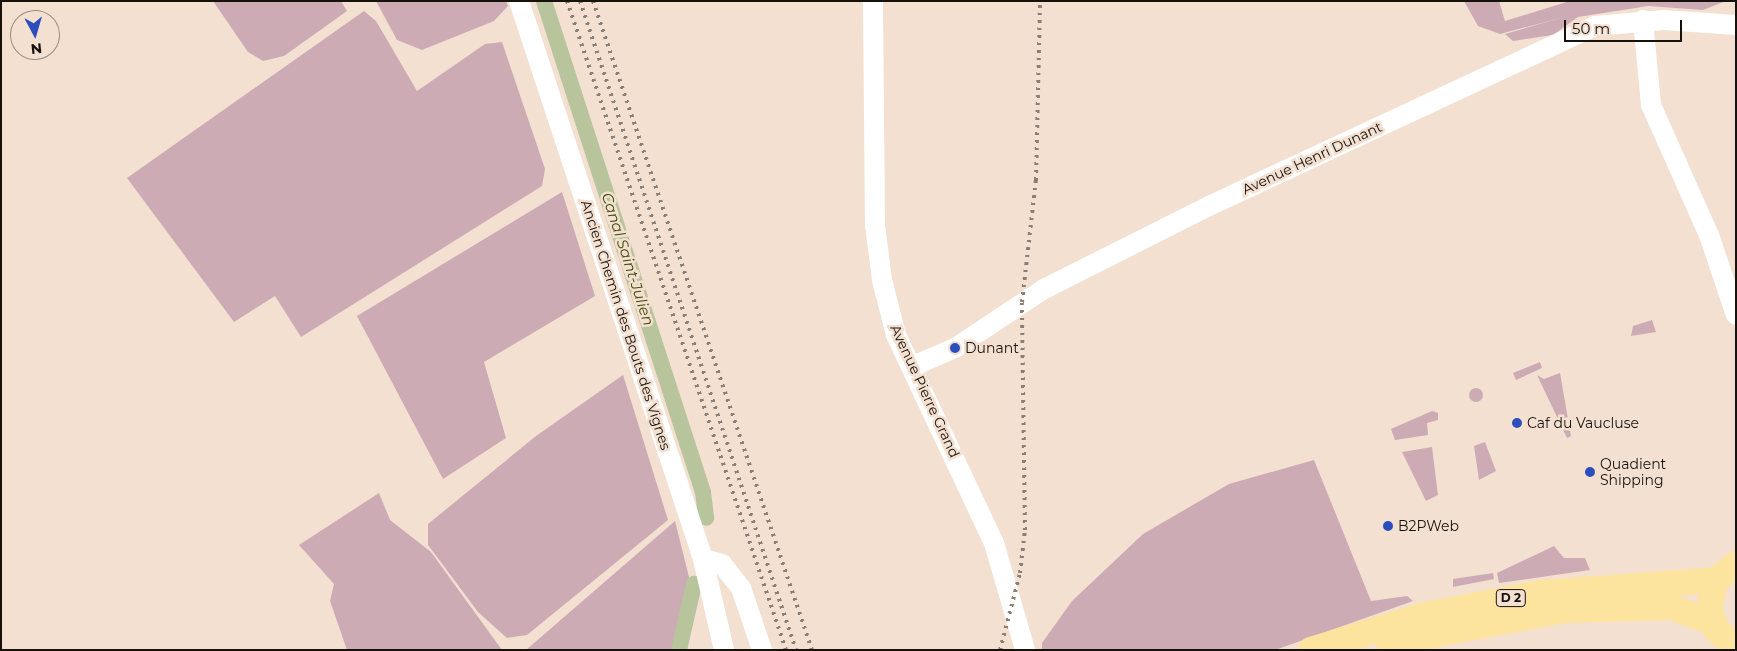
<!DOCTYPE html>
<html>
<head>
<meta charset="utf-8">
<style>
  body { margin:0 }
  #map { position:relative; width:1737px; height:651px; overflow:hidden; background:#f3e0d1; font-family:Montserrat,sans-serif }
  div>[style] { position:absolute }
  .green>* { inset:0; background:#cdabb5 }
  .round { border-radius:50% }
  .canal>* { height:16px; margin:-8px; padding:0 8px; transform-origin:8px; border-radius:8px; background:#b8c49b }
  .minor>* { height:20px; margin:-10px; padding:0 10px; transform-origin:10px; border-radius:10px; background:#fff }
  .major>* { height:26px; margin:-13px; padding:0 13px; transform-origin:13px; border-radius:13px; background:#fce49e }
  .rail>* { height:4px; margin-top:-2px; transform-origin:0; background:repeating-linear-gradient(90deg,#8b7e74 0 2.5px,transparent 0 7.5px) }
  .dots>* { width:14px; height:14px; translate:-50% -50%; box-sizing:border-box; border:2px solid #f3e0d1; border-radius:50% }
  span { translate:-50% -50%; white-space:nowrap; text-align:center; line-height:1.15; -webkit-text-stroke:5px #f3e0d1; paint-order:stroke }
  .shield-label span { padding:1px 4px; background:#f3e0d1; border:1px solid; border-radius:4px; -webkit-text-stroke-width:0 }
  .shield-label { font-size:12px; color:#17110c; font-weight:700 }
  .street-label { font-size:14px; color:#17110c }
  .poi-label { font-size:14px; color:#17110c }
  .left { translate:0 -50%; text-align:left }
  .water-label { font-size:15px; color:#3c4906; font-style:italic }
  .frame { position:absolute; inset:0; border:2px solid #17110c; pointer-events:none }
  .north { position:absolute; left:10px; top:10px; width:50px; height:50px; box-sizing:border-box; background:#f3e0d1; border:1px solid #9b8d82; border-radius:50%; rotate:174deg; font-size:14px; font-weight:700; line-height:20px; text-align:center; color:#17110c }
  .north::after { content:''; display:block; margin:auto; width:18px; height:22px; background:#2c4dbc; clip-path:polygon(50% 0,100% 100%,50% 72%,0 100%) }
  .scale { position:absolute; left:1564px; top:20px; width:118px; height:22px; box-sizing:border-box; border:2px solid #17110c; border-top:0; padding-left:6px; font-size:15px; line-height:18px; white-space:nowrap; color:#17110c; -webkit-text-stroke:4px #f3e0d1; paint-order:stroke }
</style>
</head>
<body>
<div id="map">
  <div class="green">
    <i style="clip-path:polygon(213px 1px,341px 1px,347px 11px,284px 56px,263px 61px,248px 52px)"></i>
    <i style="clip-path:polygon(376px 1px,506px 1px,508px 6px,494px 21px,422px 50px,397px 40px)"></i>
    <i style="clip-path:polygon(1464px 1px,1499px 1px,1505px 21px,1570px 1px,1726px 1px,1703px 10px,1648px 6px,1578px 17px,1553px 35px,1513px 41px,1505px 34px,1564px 17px,1500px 34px,1478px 26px)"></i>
    <i style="clip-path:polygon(364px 11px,376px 21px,417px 91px,485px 44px,502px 42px,545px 169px,542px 186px,301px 337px,275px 296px,234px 322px,127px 178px)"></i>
    <i style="clip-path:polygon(562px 192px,595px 296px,484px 362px,506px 438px,443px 479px,357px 316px)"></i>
    <i style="clip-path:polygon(1652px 320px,1656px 332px,1631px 336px,1633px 326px)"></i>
    <i style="clip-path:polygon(1540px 362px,1542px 368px,1516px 380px,1513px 373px)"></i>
    <i style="clip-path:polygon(1560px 373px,1571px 436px,1567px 438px,1537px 375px,1544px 379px)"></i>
    <i style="clip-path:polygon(623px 375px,668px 520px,527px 635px,507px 638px,478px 612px,428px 545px,428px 524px,536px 436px)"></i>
    <i class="round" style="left:1469px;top:388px;width:14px;height:14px"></i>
    <i style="clip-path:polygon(1432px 411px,1438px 413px,1438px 420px,1427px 423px,1428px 435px,1395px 440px,1391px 429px)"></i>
    <i style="clip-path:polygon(1485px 442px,1496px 471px,1479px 480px,1474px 446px)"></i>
    <i style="clip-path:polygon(1432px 447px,1438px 495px,1426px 501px,1402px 452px)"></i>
    <i style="clip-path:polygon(1314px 460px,1371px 601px,1407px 596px,1413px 601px,1275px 650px,1042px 650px,1042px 643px,1072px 601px,1143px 534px,1229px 484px)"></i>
    <i style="clip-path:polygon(379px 493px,390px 520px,431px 552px,502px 650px,347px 650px,330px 601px,334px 584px,299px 545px)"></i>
    <i style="clip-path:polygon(675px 521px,689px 577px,675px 650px,526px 650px)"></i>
    <i style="clip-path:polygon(1554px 546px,1564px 558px,1585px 558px,1590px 570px,1499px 583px,1497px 573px)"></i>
    <i style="clip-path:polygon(1493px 573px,1494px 579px,1453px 587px,1453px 579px)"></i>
  </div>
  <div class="canal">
    <i style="left:544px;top:1px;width:516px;rotate:72.06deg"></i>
    <i style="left:703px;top:492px;width:26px;rotate:83deg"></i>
    <i style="left:679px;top:650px;width:68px;rotate:-77.2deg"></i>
  </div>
  <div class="minor">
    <i style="left:519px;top:1px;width:588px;rotate:71.75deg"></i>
    <i style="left:703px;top:559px;width:93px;rotate:77deg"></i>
    <i style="left:873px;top:1px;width:224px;rotate:89.5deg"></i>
    <i style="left:875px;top:225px;width:55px;rotate:82.7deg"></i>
    <i style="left:882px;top:280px;width:57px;rotate:75.7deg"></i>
    <i style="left:896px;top:335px;width:230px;rotate:64.8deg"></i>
    <i style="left:994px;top:543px;width:111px;rotate:73.8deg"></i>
    <i style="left:1643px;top:20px;width:85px;rotate:84.6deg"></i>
    <i style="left:1651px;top:105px;width:142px;rotate:66deg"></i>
    <i style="left:1709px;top:235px;width:84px;rotate:71.4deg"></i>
    <i style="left:911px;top:367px;width:48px;rotate:-23.4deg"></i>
    <i style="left:955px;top:348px;width:107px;rotate:-33.5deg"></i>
    <i style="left:1044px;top:289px;width:185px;rotate:-26.7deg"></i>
    <i style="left:1209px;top:206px;width:426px;rotate:-25deg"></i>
    <i style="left:1595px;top:26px;width:69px;rotate:-5deg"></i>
    <i style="left:1664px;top:20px;width:72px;rotate:4deg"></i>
    <i style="left:703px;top:559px;width:20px;rotate:15deg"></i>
    <i style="left:722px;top:564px;width:31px;rotate:52deg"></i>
    <i style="left:741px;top:588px;width:65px;rotate:71.3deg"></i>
  </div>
  <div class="major">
    <i style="left:1736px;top:564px;width:26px;rotate:141deg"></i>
    <i style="left:1716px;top:580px;width:29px;rotate:104deg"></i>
    <i style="left:1709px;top:608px;width:24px;rotate:71deg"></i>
    <i style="left:1717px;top:631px;width:24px;rotate:38deg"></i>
    <i style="left:1389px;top:643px;width:180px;rotate:-10.6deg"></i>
    <i style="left:1566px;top:610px;width:105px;rotate:-1.6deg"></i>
    <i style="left:1671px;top:607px;width:44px;rotate:20.1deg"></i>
    <i style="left:1311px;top:650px;width:119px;rotate:-17.1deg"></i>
    <i style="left:1425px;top:615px;width:117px;rotate:-10.8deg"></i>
    <i style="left:1540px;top:593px;width:176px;rotate:-4.2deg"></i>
  </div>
  <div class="rail">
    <i style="left:567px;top:1px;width:685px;rotate:71.35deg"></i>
    <i style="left:580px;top:1px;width:684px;rotate:71.59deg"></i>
    <i style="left:593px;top:1px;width:685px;rotate:71.35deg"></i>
    <i style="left:1000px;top:650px;width:80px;rotate:-75.4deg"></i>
    <i style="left:1020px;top:573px;width:43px;rotate:-83.4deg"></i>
    <i style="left:1025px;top:530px;width:228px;rotate:-90.8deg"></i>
    <i style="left:1022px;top:302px;width:123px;rotate:-83.5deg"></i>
    <i style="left:1036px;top:180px;width:179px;rotate:-88.7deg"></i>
  </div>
  <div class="dots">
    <i style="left:955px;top:348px;background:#2c4dbc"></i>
    <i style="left:1517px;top:423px;background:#2c4dbc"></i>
    <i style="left:1590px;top:472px;background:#2c4dbc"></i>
    <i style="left:1388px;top:526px;background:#2c4dbc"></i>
  </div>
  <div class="shield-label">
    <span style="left:1511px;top:598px">D 2</span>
  </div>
  <div class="street-label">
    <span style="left:1312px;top:158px;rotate:-25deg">Avenue Henri Dunant</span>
    <span style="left:626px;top:325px;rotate:72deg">Ancien Chemin des Bouts des Vignes</span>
    <span style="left:925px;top:391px;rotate:65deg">Avenue Pierre Grand</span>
  </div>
  <div class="poi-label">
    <span class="left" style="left:965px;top:348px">Dunant</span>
    <span class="left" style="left:1527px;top:423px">Caf du Vaucluse</span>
    <span class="left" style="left:1600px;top:472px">Quadient<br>Shipping</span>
    <span class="left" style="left:1398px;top:526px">B2PWeb</span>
  </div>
  <div class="water-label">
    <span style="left:628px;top:259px;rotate:72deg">Canal Saint-Julien</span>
  </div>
  <div class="frame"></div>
  <div class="north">N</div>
  <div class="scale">50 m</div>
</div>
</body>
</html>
